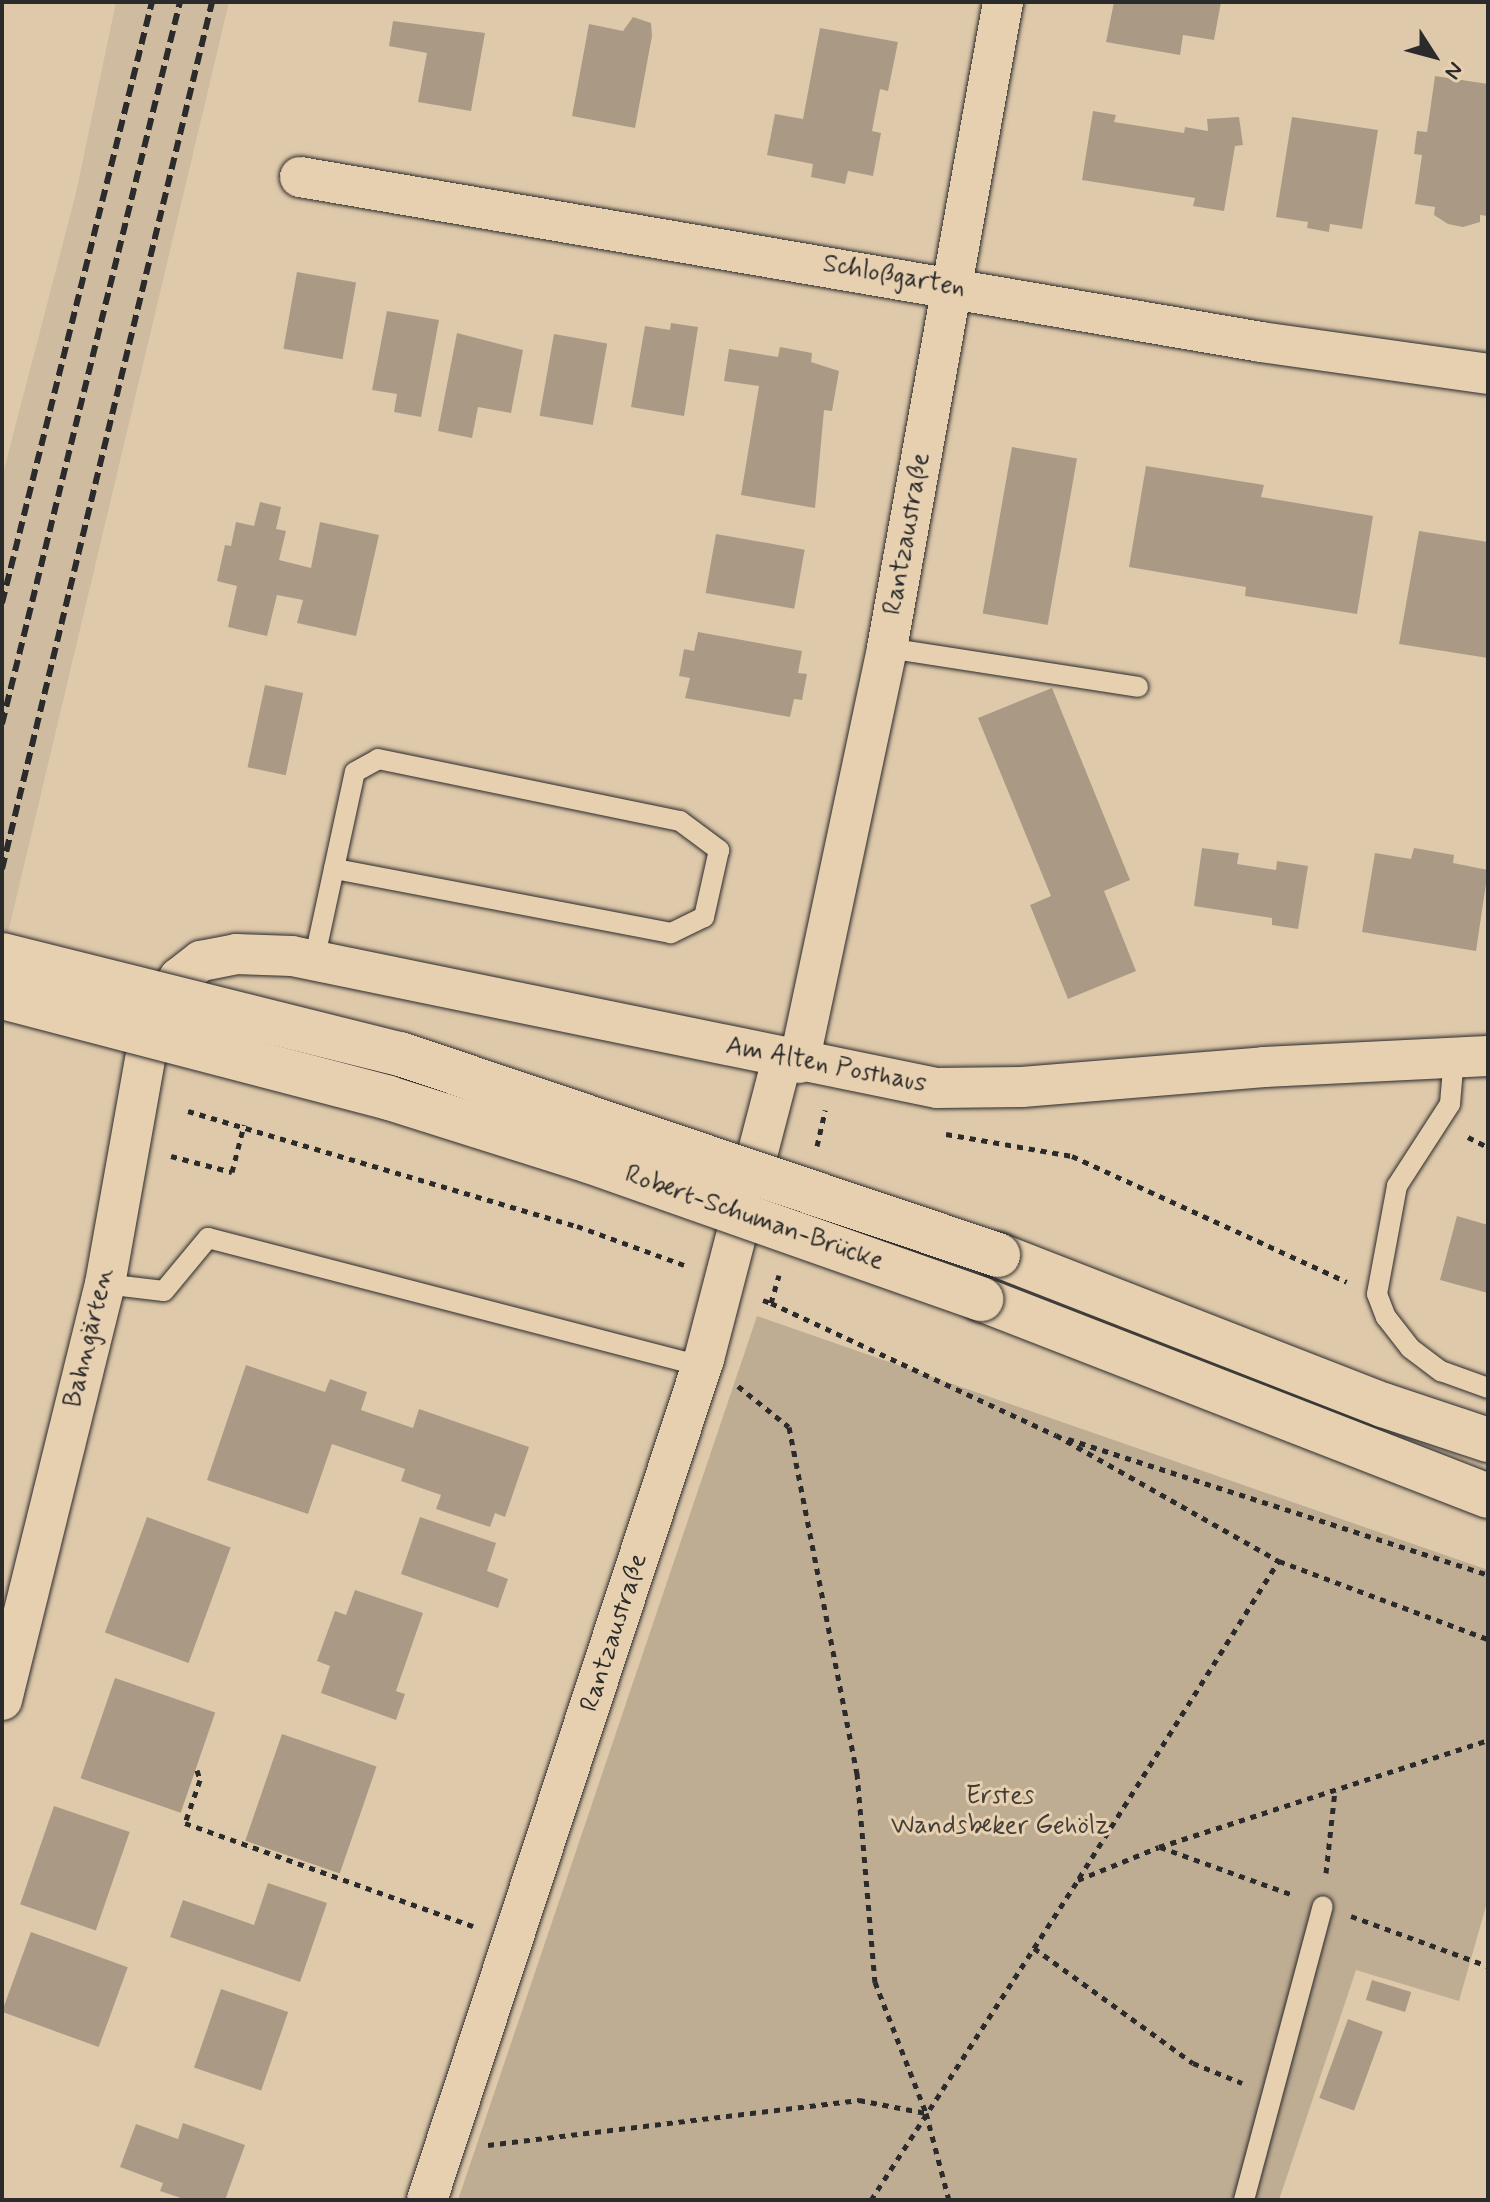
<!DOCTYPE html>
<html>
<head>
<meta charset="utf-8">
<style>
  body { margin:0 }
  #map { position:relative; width:1490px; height:2202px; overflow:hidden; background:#dfc9ab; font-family:Mynerve,sans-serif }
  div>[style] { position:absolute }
  .built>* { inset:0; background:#cfbba0 }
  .green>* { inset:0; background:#beac93 }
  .building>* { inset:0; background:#aa9a85; transform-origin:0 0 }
  .path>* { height:5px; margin-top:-2.5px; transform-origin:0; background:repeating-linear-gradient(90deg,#2b2b2b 0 6px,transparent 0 12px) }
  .roads { filter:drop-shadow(0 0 2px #2b2b2b) drop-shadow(0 0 2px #2b2b2b) }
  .lane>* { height:20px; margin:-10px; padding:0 10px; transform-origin:10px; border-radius:10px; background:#e7d0b0 }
  .street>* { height:40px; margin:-20px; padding:0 20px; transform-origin:20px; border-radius:20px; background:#e7d0b0 }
  .primary>* { height:44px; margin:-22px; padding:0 22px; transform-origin:22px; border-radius:22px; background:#e7d0b0 }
  .rail>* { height:6px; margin-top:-3px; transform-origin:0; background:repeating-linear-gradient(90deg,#2b2b2b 0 12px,transparent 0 18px) }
  .bridges { filter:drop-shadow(0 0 2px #2b2b2b) drop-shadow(0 0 2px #2b2b2b) }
  .primary-bridge>* { height:44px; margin:-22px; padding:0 22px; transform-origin:22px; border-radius:22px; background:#e7d0b0 }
  span { translate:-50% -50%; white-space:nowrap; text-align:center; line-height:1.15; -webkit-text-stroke:6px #e7d0b0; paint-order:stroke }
  .street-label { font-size:26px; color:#2b2b2b }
  .park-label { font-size:26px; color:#413e3b }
  .frame { position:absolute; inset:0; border:4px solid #2b2b2b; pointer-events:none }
  .north { position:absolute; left:1394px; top:16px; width:80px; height:80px; -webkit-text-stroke:6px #e7d0b0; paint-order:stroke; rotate:126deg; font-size:22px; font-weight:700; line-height:32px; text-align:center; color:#2b2b2b }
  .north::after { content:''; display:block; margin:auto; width:28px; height:36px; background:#2b2b2b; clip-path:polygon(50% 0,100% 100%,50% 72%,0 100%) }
</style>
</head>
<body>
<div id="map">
  <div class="built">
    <i style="clip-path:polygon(116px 2px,229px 2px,2px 958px,2px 477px,76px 193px)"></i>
  </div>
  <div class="green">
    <i style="clip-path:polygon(757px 1316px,1488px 1570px,1488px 1899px,1459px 2001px,1356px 1970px,1279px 2200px,458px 2200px)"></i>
  </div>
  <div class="building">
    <i style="clip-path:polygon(1114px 2px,1221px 2px,1214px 40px,1183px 35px,1180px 55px,1106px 42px)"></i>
    <i style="clip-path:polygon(633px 17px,651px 23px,652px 36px,635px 128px,572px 116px,589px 24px,623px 31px)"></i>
    <i style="clip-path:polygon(393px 21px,485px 33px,471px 111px,418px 102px,427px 53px,389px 46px)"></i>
    <i style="clip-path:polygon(820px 28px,898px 42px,888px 91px,880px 89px,872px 131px,881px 133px,873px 176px,848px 171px,845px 184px,811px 177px,813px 164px,767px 155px,775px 114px,803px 119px)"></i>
    <i style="clip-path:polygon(1435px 76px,1488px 84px,1488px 216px,1480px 215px,1480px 222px,1463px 227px,1448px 224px,1434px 215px,1435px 207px,1415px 204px,1422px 155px,1414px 154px,1417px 131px,1427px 132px)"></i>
    <i style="clip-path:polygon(1093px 111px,1116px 115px,1114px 122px,1184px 133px,1185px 127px,1208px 131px,1207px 119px,1239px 117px,1243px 145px,1235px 146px,1224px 211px,1193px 206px,1195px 198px,1082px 180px)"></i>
    <i style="clip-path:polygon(1292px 117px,1378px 130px,1362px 229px,1330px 224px,1329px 232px,1307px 228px,1308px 222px,1276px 217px)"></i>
    <i style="left:297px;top:272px;width:60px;height:78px;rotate:10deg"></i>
    <i style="clip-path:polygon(387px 311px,439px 320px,421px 417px,394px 412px,397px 394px,372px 390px)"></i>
    <i style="clip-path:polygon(671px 323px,698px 327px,684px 416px,631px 407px,645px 326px,670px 330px)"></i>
    <i style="clip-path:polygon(457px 333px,523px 350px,511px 413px,478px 407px,472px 438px,438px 431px)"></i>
    <i style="left:554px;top:334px;width:54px;height:83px;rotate:10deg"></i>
    <i style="clip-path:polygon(780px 347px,812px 353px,811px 362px,839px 371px,832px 411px,824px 410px,815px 508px,741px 495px,759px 386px,724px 381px,729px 349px,778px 357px)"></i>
    <i style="left:1012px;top:447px;width:66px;height:169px;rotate:10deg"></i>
    <i style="clip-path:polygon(1146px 466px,1264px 485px,1261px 497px,1373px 516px,1357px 614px,1245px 596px,1246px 587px,1129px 567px)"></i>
    <i style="clip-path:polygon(260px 502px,281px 507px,276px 529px,286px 531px,279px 560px,311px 568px,320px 522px,379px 535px,356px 636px,297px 623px,303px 600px,277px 595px,267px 636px,228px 627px,237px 586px,217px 581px,225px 545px,231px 546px,236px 522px,254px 526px)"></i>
    <i style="clip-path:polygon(1419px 531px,1488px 542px,1488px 658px,1399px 644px)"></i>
    <i style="left:716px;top:534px;width:90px;height:60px;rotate:10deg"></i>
    <i style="clip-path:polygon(698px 632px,802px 651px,798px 673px,807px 674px,802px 700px,794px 699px,790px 717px,685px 698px,690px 678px,679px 676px,684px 649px,694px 651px)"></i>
    <i style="left:265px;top:685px;width:39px;height:84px;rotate:12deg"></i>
    <i style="clip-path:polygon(1052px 688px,1130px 880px,1104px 891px,1136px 971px,1068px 999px,1030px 905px,1051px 896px,978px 718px)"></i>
    <i style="clip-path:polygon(1202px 848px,1239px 853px,1237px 864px,1276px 870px,1277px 861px,1308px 866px,1298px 929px,1272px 925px,1272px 918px,1194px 906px)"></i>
    <i style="clip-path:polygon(1414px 848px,1454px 855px,1453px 863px,1488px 870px,1476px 951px,1362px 932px,1375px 853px,1411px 859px)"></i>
    <i style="clip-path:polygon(1457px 1216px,1488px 1225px,1488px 1293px,1440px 1280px)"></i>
    <i style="clip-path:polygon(246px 1365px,325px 1392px,330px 1379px,367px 1392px,361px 1410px,413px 1428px,419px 1409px,529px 1447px,505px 1517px,495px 1513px,490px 1527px,436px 1509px,441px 1495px,401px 1481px,405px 1469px,332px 1444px,308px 1514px,207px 1480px)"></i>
    <i style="left:147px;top:1517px;width:89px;height:123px;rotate:20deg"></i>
    <i style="clip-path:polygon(420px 1517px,496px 1543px,487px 1571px,508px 1579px,498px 1608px,401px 1574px)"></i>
    <i style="clip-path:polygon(355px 1590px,423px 1613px,396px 1691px,405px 1694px,396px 1720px,321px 1693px,330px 1666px,317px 1661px,335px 1611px,346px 1615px)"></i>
    <i style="left:115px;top:1678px;width:106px;height:106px;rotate:19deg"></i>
    <i style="left:282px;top:1734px;width:100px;height:113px;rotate:19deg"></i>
    <i style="left:54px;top:1806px;width:80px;height:104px;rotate:19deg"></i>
    <i style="clip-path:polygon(268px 1883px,327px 1903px,300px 1982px,170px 1937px,183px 1900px,254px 1925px)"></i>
    <i style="left:31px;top:1932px;width:103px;height:85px;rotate:20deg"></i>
    <i style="left:1372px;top:1980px;width:41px;height:21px;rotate:17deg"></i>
    <i style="left:221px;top:1989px;width:71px;height:83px;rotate:19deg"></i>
    <i style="left:1348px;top:2019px;width:37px;height:84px;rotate:20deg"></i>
    <i style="clip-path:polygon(183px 2123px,245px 2145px,225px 2200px,187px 2200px,160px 2191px,163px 2183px,120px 2167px,136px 2124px,178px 2139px)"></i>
  </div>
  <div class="path">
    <i style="left:188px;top:1111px;width:406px;rotate:16.5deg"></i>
    <i style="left:577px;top:1226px;width:114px;rotate:20deg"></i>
    <i style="left:946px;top:1134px;width:128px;rotate:9.9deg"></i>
    <i style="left:1072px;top:1156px;width:302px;rotate:24.6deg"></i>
    <i style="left:1468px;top:1137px;width:22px;rotate:27deg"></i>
    <i style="left:817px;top:1146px;width:37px;rotate:-77deg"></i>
    <i style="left:171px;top:1156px;width:63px;rotate:14.7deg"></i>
    <i style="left:232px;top:1172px;width:49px;rotate:-75.7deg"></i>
    <i style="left:763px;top:1300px;width:9px;rotate:21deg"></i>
    <i style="left:771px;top:1303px;width:29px;rotate:-74deg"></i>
    <i style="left:771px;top:1303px;width:314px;rotate:24.9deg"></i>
    <i style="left:1056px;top:1435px;width:256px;rotate:29.5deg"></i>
    <i style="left:1279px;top:1561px;width:223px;rotate:20.5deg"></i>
    <i style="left:738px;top:1386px;width:65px;rotate:38.8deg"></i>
    <i style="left:789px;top:1427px;width:353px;rotate:78.9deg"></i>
    <i style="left:857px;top:1773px;width:210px;rotate:85.1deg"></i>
    <i style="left:875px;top:1982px;width:141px;rotate:68.7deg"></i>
    <i style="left:926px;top:2113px;width:90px;rotate:75.2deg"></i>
    <i style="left:1068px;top:1439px;width:441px;rotate:17.9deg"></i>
    <i style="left:197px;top:1770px;width:10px;rotate:73deg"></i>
    <i style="left:200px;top:1780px;width:46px;rotate:109.2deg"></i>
    <i style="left:185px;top:1823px;width:306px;rotate:19.7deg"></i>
    <i style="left:1160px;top:1847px;width:141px;rotate:19.8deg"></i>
    <i style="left:1326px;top:1873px;width:83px;rotate:-83.8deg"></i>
    <i style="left:1079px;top:1878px;width:375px;rotate:-57.8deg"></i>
    <i style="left:1351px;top:1916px;width:146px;rotate:20.1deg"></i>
    <i style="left:1034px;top:1948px;width:196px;rotate:35.9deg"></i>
    <i style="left:1193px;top:2063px;width:53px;rotate:22.2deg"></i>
    <i style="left:488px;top:2145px;width:374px;rotate:-6.9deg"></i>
    <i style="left:859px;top:2100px;width:68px;rotate:11deg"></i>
    <i style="left:871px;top:2200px;width:381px;rotate:-57.1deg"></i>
    <i style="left:1078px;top:1880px;width:87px;rotate:-22.2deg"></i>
    <i style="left:1159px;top:1847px;width:346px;rotate:-18deg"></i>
  </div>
  <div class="roads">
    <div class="lane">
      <i style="left:887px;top:648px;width:254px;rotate:8.8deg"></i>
      <i style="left:314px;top:961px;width:193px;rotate:-77.8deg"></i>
      <i style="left:355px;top:772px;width:26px;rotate:-29deg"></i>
      <i style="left:378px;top:759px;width:308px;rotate:11.6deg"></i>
      <i style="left:680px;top:821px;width:49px;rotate:36.6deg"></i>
      <i style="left:719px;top:850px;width:69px;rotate:102.6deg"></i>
      <i style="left:704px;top:917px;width:37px;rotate:154deg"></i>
      <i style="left:671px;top:933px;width:343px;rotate:-169.2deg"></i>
      <i style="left:1454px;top:1057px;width:47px;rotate:94.9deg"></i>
      <i style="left:1450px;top:1104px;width:98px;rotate:122.9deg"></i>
      <i style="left:1397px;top:1186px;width:110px;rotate:100.5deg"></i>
      <i style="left:1377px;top:1294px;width:25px;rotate:69deg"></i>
      <i style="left:1386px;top:1317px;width:39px;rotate:52deg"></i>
      <i style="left:1410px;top:1348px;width:39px;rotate:37deg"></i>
      <i style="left:1441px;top:1371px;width:50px;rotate:19.9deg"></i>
      <i style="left:105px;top:1284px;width:59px;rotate:6.8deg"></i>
      <i style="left:164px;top:1291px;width:69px;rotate:-50.3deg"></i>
      <i style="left:208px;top:1238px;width:509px;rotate:14.55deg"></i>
      <i style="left:1244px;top:2200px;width:304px;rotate:-75deg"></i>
    </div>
    <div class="street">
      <i style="left:300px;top:177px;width:975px;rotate:9.74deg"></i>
      <i style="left:1261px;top:342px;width:229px;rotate:8deg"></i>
      <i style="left:799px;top:1063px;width:424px;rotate:-78deg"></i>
      <i style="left:887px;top:648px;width:656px;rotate:-79.82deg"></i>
      <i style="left:2px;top:1700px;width:429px;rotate:-76.1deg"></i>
      <i style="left:105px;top:1284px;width:245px;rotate:-79.9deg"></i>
      <i style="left:148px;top:1043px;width:35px;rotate:-72deg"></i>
      <i style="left:159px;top:1010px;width:38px;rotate:-58deg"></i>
      <i style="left:179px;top:978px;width:28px;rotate:-38deg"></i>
      <i style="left:201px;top:961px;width:36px;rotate:-11deg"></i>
      <i style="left:236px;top:954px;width:56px;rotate:2deg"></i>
      <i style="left:292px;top:956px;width:658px;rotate:11.57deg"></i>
      <i style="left:937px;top:1088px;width:85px;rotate:-0.7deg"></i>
      <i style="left:1022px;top:1087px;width:243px;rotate:-4.7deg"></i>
      <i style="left:1264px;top:1067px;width:224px;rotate:-2.8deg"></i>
      <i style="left:427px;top:2200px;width:885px;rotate:-71.77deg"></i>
      <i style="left:704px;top:1359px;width:309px;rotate:-75.4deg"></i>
    </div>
    <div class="primary">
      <i style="left:998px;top:1255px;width:413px;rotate:21.3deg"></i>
      <i style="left:1383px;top:1405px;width:111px;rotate:18.4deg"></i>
      <i style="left:981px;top:1299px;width:544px;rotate:21.23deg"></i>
    </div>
  </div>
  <div class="rail">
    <i style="left:2px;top:603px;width:619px;rotate:-75.99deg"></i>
    <i style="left:2px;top:724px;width:744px;rotate:-76.15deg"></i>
    <i style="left:2px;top:869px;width:892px;rotate:-76.38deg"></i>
  </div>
  <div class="bridges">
    <div class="primary-bridge">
      <i style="left:2px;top:955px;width:410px;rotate:14deg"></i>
      <i style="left:400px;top:1054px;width:631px;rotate:18.58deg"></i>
      <i style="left:2px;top:997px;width:400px;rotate:14.6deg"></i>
      <i style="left:389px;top:1098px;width:210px;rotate:17.5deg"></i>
      <i style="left:589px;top:1161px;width:416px;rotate:19.4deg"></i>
    </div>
  </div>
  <div class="street-label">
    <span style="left:894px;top:277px;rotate:10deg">Schloßgarten</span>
    <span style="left:908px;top:534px;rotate:-80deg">Rantzaustraße</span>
    <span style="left:826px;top:1066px;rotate:11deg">Am Alten Posthaus</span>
    <span style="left:754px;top:1219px;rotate:19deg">Robert-Schuman-Brücke</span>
    <span style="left:90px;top:1338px;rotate:-77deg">Bahngärten</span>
    <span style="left:615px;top:1633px;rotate:-72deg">Rantzaustraße</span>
  </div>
  <div class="park-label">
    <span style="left:1000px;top:1812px">Erstes<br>Wandsbeker Gehölz</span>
  </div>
  <div class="frame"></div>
  <div class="north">N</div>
</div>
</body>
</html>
